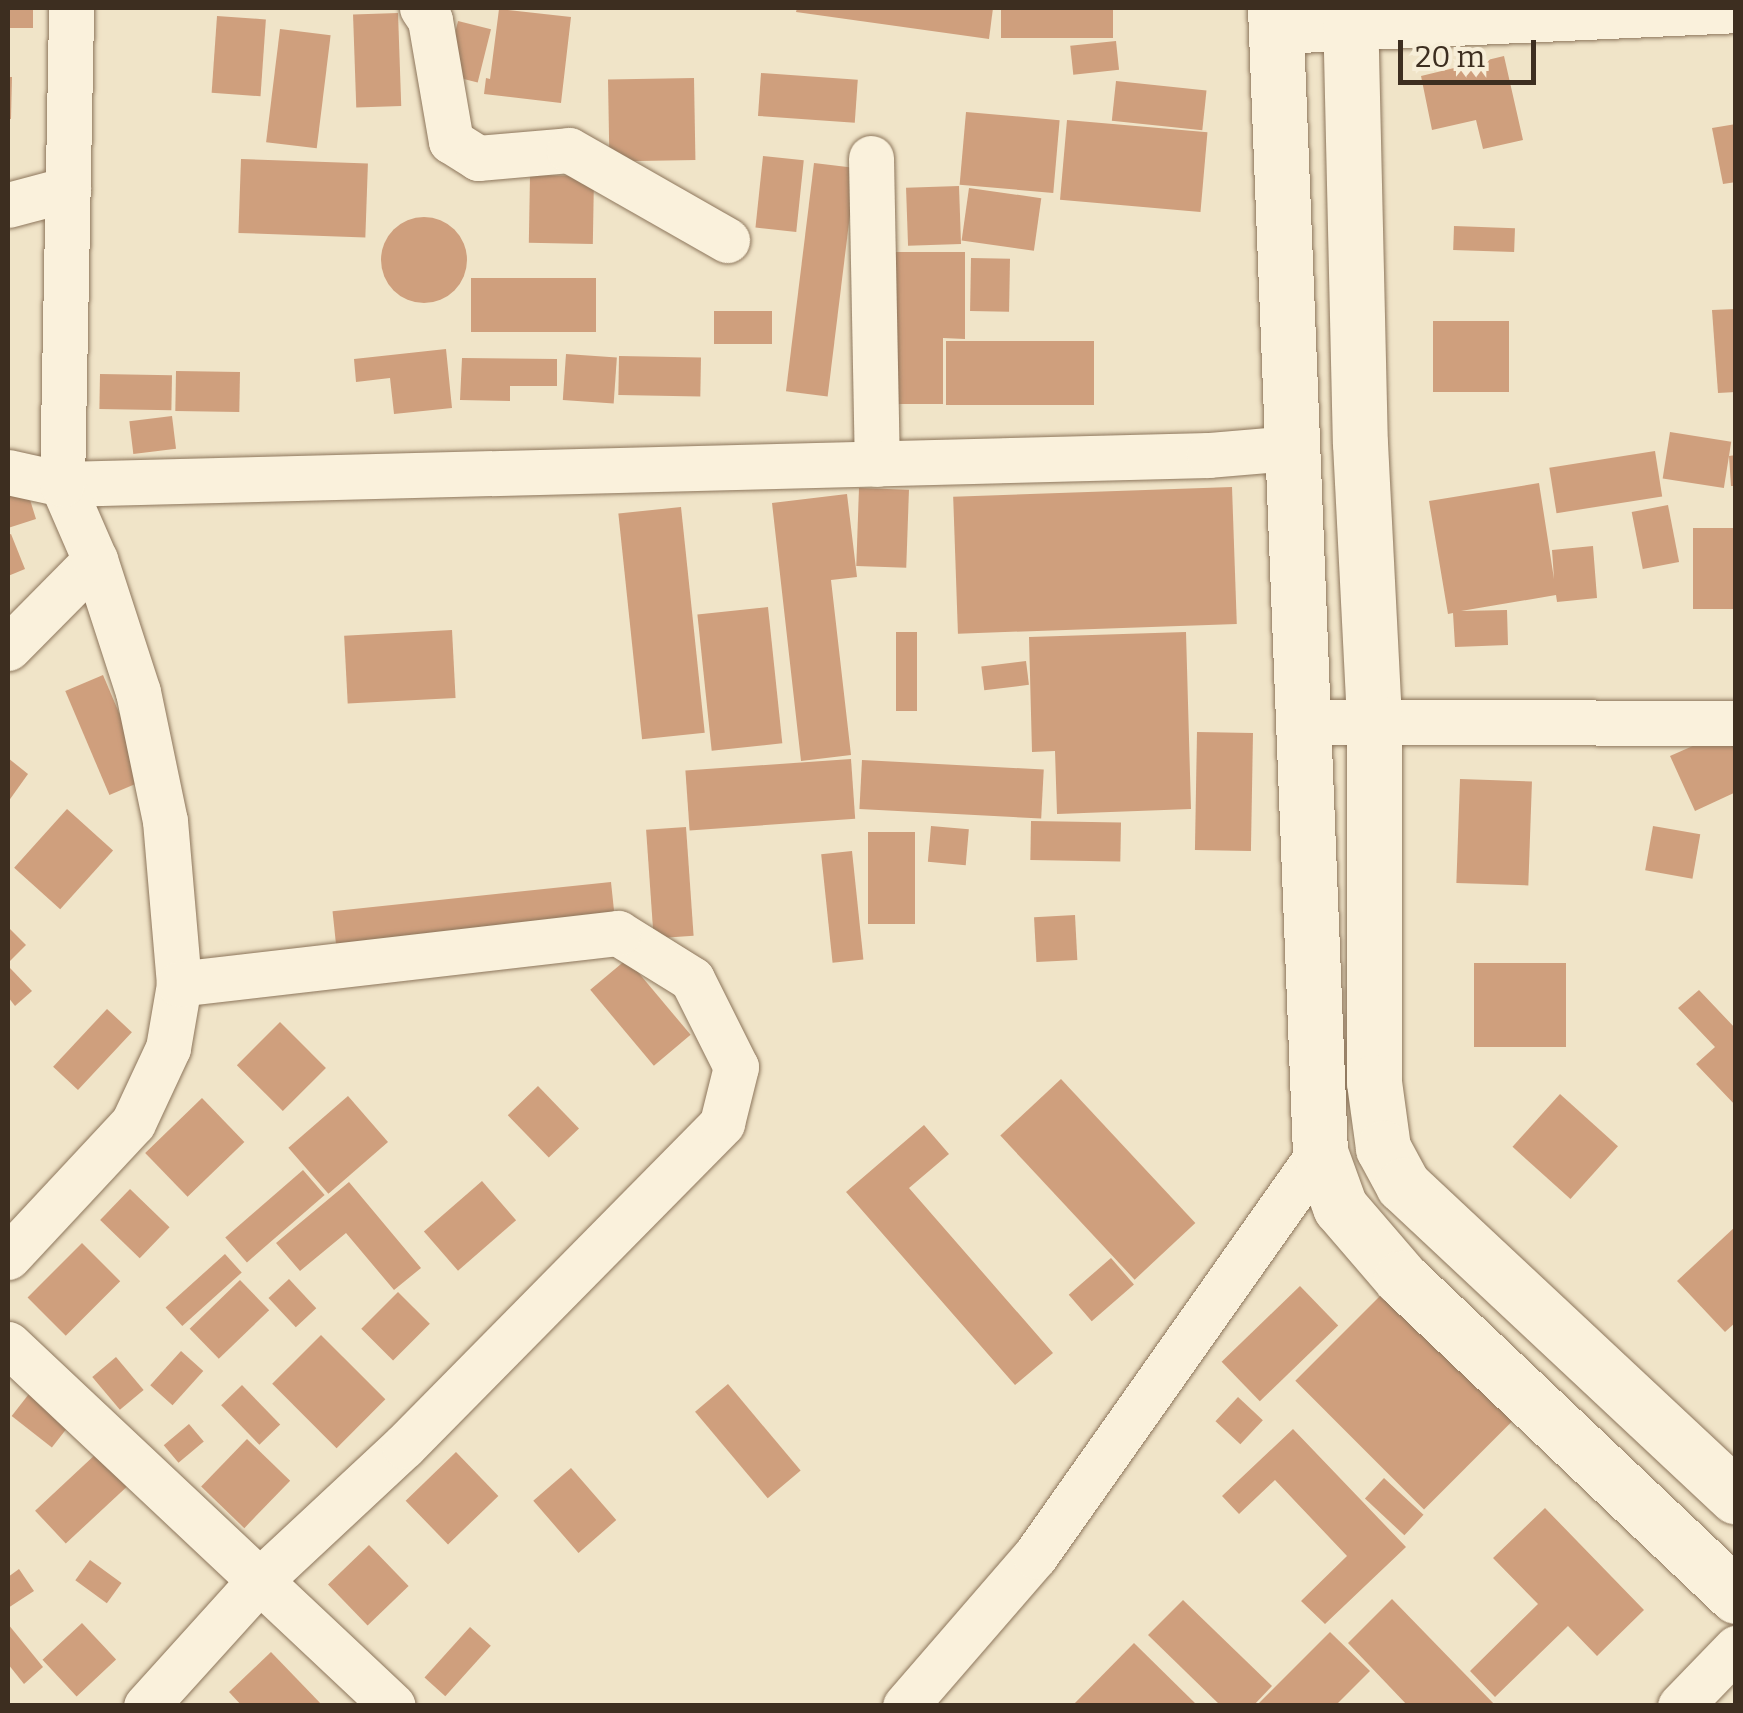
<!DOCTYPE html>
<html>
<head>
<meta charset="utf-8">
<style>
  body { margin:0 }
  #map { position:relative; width:1743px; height:1713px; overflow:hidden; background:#f0e4c8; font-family:Bitter,serif }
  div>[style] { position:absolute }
  .building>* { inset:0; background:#cf9f7d; transform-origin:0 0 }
  .round { border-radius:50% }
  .roads { filter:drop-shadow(0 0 2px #8d765c) drop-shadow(0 0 2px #8d765c) }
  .street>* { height:45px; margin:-22.5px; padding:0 22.5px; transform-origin:22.5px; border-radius:22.5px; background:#faf1dc }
  .secondary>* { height:55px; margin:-27.5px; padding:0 27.5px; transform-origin:27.5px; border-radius:27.5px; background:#faf1dc }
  span { translate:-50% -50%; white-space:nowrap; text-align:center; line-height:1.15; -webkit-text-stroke:10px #f7eed8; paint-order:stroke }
  .frame { position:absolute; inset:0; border:10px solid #3d2e20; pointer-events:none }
  .scale { position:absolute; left:1398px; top:40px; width:138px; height:45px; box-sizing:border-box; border:5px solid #3d2e20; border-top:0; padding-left:12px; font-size:30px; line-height:35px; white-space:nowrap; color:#3d2e20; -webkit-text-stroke:8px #f7eed8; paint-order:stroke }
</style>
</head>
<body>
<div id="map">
  <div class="building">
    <i style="left:8px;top:8px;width:25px;height:20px"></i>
    <i style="clip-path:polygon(797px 8px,993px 8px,989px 39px,796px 12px)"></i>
    <i style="left:1001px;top:8px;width:112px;height:30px"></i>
    <i style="clip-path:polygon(499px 9px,571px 17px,561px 103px,484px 94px,486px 78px,490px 79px)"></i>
    <i style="left:398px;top:13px;width:93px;height:45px;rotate:88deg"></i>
    <i style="left:217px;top:16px;width:49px;height:77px;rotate:4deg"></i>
    <i style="left:458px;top:21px;width:34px;height:55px;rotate:14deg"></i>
    <i style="left:280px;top:29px;width:51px;height:114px;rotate:7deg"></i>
    <i style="left:1116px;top:41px;width:29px;height:46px;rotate:84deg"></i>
    <i style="clip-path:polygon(1504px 56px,1523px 140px,1483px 149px,1476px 120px,1432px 130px,1421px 76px)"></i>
    <i style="left:761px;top:73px;width:97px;height:43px;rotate:4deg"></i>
    <i style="clip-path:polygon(8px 77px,12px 77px,11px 119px,8px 119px)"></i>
    <i style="left:694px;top:78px;width:82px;height:86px;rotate:89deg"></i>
    <i style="left:1116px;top:81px;width:91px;height:40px;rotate:6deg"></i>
    <i style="left:966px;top:112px;width:94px;height:73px;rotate:5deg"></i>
    <i style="left:1067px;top:120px;width:141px;height:80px;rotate:5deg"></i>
    <i style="clip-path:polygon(1736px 124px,1736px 182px,1723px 184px,1712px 128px)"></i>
    <i style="left:763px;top:156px;width:41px;height:72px;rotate:6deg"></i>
    <i style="left:241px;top:159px;width:127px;height:74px;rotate:2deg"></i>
    <i style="left:814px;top:163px;width:42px;height:230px;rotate:7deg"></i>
    <i style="left:594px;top:176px;width:68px;height:64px;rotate:91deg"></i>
    <i style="left:959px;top:186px;width:58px;height:53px;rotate:88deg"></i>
    <i style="left:969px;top:188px;width:73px;height:53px;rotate:8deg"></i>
    <i class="round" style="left:381px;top:217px;width:86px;height:86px"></i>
    <i style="left:1454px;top:226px;width:61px;height:24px;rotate:2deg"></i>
    <i style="clip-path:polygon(893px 252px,965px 252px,965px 339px,943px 338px,943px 404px,893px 404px)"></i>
    <i style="left:971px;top:258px;width:39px;height:53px;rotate:1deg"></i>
    <i style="left:596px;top:278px;width:54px;height:125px;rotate:90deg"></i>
    <i style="clip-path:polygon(1736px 309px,1736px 392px,1718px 393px,1712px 310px)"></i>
    <i style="left:714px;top:311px;width:58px;height:33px"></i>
    <i style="left:1509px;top:321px;width:71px;height:76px;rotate:90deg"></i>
    <i style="left:946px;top:341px;width:148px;height:64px"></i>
    <i style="clip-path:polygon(446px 349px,452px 408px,394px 414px,390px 378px,356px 382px,354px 359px)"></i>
    <i style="left:566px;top:354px;width:51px;height:46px;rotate:4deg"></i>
    <i style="left:619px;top:356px;width:82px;height:39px;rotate:1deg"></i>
    <i style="clip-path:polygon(462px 358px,557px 359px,557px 386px,510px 386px,510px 401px,460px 400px)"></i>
    <i style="left:176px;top:371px;width:64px;height:40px;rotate:1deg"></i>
    <i style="left:100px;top:374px;width:72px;height:35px;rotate:1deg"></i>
    <i style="left:172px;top:416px;width:33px;height:43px;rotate:83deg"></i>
    <i style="left:1670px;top:432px;width:62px;height:47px;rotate:9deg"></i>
    <i style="left:1655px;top:451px;width:46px;height:107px;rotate:81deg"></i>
    <i style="clip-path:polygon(1736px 455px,1736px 486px,1731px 486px,1729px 456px)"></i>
    <i style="clip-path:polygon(23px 477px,36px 519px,8px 528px,8px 483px)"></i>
    <i style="clip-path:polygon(1539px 483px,1554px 579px,1552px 550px,1593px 546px,1597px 598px,1557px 602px,1556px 595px,1461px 611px,1507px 610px,1508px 645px,1455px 647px,1453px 613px,1448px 614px,1429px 501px)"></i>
    <i style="left:1232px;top:487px;width:137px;height:279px;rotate:88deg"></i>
    <i style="left:859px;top:488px;width:50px;height:78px;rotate:2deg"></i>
    <i style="clip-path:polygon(847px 494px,857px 577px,831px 580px,851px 755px,801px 761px,772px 503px)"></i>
    <i style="left:1668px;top:505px;width:58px;height:37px;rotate:79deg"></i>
    <i style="left:681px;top:507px;width:227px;height:63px;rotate:84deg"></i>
    <i style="left:1693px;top:528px;width:43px;height:81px"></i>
    <i style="clip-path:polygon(11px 534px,25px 569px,8px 576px,8px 535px)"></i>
    <i style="left:768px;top:607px;width:137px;height:71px;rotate:84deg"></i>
    <i style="left:452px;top:630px;width:68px;height:108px;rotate:87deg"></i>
    <i style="left:896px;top:632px;width:21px;height:79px"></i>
    <i style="clip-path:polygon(1186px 632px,1191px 809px,1057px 814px,1055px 751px,1032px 752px,1029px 637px)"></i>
    <i style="left:1026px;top:661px;width:24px;height:45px;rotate:83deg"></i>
    <i style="left:103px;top:675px;width:113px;height:41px;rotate:67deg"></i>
    <i style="clip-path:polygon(1736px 727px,1736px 792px,1695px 811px,1670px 756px)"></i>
    <i style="left:1197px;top:732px;width:56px;height:118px;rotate:1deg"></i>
    <i style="clip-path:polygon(8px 758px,28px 774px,8px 802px)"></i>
    <i style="left:851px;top:759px;width:60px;height:166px;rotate:86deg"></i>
    <i style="left:862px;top:760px;width:182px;height:49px;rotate:3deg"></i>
    <i style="left:1460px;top:779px;width:72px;height:104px;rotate:2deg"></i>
    <i style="left:67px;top:809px;width:62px;height:79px;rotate:42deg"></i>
    <i style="left:1031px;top:821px;width:90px;height:39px;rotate:1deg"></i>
    <i style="left:931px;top:826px;width:38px;height:36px;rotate:5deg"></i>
    <i style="left:1653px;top:826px;width:48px;height:45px;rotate:10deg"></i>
    <i style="left:686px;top:827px;width:109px;height:40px;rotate:86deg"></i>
    <i style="left:868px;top:832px;width:47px;height:92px"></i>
    <i style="left:852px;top:851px;width:109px;height:31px;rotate:84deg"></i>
    <i style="left:611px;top:882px;width:41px;height:280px;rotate:84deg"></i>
    <i style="left:1075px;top:915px;width:45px;height:41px;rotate:87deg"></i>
    <i style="clip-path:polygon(10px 929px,26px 945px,8px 963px,8px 931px)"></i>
    <i style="left:627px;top:959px;width:99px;height:48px;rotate:50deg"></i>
    <i style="left:1474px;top:963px;width:92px;height:84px"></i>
    <i style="clip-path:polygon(10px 968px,32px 991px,15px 1006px,8px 997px)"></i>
    <i style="clip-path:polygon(1699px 990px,1736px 1029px,1736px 1106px,1696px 1064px,1715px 1047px,1678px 1008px)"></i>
    <i style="left:107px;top:1009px;width:34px;height:79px;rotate:43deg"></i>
    <i style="left:280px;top:1022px;width:65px;height:61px;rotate:45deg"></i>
    <i style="left:1061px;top:1079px;width:197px;height:83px;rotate:47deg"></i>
    <i style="left:538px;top:1086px;width:59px;height:42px;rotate:46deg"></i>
    <i style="left:1560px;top:1094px;width:78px;height:71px;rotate:42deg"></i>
    <i style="left:348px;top:1096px;width:61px;height:79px;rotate:49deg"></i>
    <i style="left:202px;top:1098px;width:61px;height:79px;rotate:46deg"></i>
    <i style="clip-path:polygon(924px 1125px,949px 1154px,909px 1188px,1053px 1353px,1015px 1385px,846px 1192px)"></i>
    <i style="left:303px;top:1170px;width:33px;height:103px;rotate:49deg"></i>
    <i style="left:482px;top:1181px;width:52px;height:77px;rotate:49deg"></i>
    <i style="clip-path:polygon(349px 1182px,421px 1268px,394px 1290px,346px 1233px,300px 1271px,276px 1243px)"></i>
    <i style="left:130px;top:1189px;width:55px;height:43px;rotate:44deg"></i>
    <i style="clip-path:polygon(1736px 1226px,1736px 1322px,1725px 1332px,1677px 1281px)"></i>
    <i style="left:82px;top:1243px;width:54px;height:77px;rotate:45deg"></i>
    <i style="left:225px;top:1254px;width:25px;height:80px;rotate:48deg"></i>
    <i style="left:1111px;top:1258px;width:35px;height:56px;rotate:49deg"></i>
    <i style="left:289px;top:1279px;width:40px;height:28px;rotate:47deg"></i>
    <i style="left:240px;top:1280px;width:42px;height:70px;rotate:46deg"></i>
    <i style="left:1395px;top:1281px;width:182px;height:141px;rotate:45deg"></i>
    <i style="left:1300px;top:1286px;width:55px;height:109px;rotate:46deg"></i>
    <i style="left:398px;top:1292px;width:45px;height:52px;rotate:45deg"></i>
    <i style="left:321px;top:1335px;width:91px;height:69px;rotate:45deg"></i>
    <i style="left:181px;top:1351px;width:30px;height:46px;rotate:42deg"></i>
    <i style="left:116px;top:1357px;width:43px;height:31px;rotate:50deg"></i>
    <i style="left:728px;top:1384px;width:113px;height:43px;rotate:50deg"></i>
    <i style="left:242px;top:1385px;width:55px;height:29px;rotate:46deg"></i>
    <i style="left:32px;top:1390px;width:51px;height:33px;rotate:38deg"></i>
    <i style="left:1238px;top:1397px;width:34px;height:33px;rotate:43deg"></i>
    <i style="left:189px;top:1424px;width:23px;height:33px;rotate:50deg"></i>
    <i style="clip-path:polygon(1293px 1429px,1406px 1547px,1325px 1624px,1301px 1601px,1347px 1556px,1275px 1480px,1239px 1514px,1222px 1496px)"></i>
    <i style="left:247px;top:1439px;width:60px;height:66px;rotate:44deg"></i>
    <i style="left:98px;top:1452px;width:45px;height:86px;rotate:47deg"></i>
    <i style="left:456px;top:1452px;width:61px;height:70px;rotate:46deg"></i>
    <i style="left:571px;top:1468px;width:69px;height:50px;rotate:49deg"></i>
    <i style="left:1384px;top:1478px;width:54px;height:28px;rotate:43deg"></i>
    <i style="clip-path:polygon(1545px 1508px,1644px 1610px,1597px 1656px,1568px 1626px,1495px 1697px,1470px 1671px,1538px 1604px,1493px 1558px)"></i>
    <i style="left:369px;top:1545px;width:57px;height:57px;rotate:46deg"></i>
    <i style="left:90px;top:1560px;width:39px;height:25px;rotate:36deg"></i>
    <i style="clip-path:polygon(19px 1569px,34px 1591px,8px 1608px,8px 1577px)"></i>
    <i style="clip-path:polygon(1392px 1599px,1496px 1706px,1408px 1706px,1348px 1643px)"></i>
    <i style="clip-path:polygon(1183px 1600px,1272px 1686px,1253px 1706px,1221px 1706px,1148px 1635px)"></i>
    <i style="left:82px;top:1623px;width:50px;height:54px;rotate:47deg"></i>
    <i style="clip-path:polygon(8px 1624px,43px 1667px,24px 1684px,8px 1664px)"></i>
    <i style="left:470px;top:1627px;width:28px;height:68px;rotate:42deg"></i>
    <i style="clip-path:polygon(1330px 1632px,1370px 1671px,1335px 1706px,1256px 1706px)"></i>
    <i style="clip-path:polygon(1134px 1643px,1198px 1706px,1072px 1706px)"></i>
    <i style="clip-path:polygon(271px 1652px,323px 1706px,242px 1706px,229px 1692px)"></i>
  </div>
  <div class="roads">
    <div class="street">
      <i style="left:422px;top:8px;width:14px;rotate:56deg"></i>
      <i style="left:430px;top:20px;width:123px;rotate:80.2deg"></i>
      <i style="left:451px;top:141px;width:32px;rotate:32deg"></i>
      <i style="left:478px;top:158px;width:91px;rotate:-5deg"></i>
      <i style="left:569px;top:150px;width:182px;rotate:29.7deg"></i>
      <i style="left:1277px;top:31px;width:459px;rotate:-2.6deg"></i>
      <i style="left:871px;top:158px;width:306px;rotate:88.9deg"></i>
      <i style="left:8px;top:205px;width:62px;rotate:-14.9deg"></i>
      <i style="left:8px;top:472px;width:55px;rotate:12.5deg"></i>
      <i style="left:62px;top:484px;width:1147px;rotate:-1.45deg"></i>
      <i style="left:1209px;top:455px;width:82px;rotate:-4.9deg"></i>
      <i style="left:8px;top:648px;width:124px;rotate:-45.3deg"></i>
      <i style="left:1305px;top:722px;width:431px;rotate:0.1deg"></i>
      <i style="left:8px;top:1257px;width:183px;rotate:-47deg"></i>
      <i style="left:133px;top:1123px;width:83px;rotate:-65deg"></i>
      <i style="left:168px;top:1048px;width:65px;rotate:-80.2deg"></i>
      <i style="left:179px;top:984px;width:164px;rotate:-94.9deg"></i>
      <i style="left:165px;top:821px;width:132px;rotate:-101.8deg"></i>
      <i style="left:138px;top:692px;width:139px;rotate:-108deg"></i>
      <i style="left:95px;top:560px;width:83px;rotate:-113.5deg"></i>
      <i style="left:62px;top:484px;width:476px;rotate:-88.9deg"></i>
      <i style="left:8px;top:1344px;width:528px;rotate:43.24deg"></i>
      <i style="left:146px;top:1706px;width:167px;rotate:-47.9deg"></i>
      <i style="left:258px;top:1582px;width:200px;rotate:-43deg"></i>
      <i style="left:404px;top:1446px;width:453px;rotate:-45.4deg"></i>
      <i style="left:722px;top:1123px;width:58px;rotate:-76deg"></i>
      <i style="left:736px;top:1067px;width:98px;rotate:-116.6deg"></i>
      <i style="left:692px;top:979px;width:87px;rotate:-148.1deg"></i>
      <i style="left:618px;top:933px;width:442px;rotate:173.4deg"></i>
      <i style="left:905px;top:1706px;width:198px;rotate:-49.1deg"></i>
      <i style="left:1035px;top:1556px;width:494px;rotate:-54.8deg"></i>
      <i style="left:1680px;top:1706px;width:81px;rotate:-46deg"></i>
    </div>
    <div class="secondary">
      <i style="left:1275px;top:8px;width:1145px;rotate:87.75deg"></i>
      <i style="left:1320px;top:1152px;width:59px;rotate:70deg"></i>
      <i style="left:1340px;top:1207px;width:94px;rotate:49.3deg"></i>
      <i style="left:1401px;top:1278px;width:462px;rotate:43.5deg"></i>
      <i style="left:1350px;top:8px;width:435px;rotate:88.7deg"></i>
      <i style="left:1360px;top:443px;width:278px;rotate:87.1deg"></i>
      <i style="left:1374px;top:721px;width:361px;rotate:90deg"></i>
      <i style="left:1374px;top:1082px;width:67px;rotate:82.2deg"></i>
      <i style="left:1383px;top:1148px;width:42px;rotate:61.6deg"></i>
      <i style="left:1403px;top:1185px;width:456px;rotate:43.1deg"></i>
    </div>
  </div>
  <div class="frame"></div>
  <div class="scale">20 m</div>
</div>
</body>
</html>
